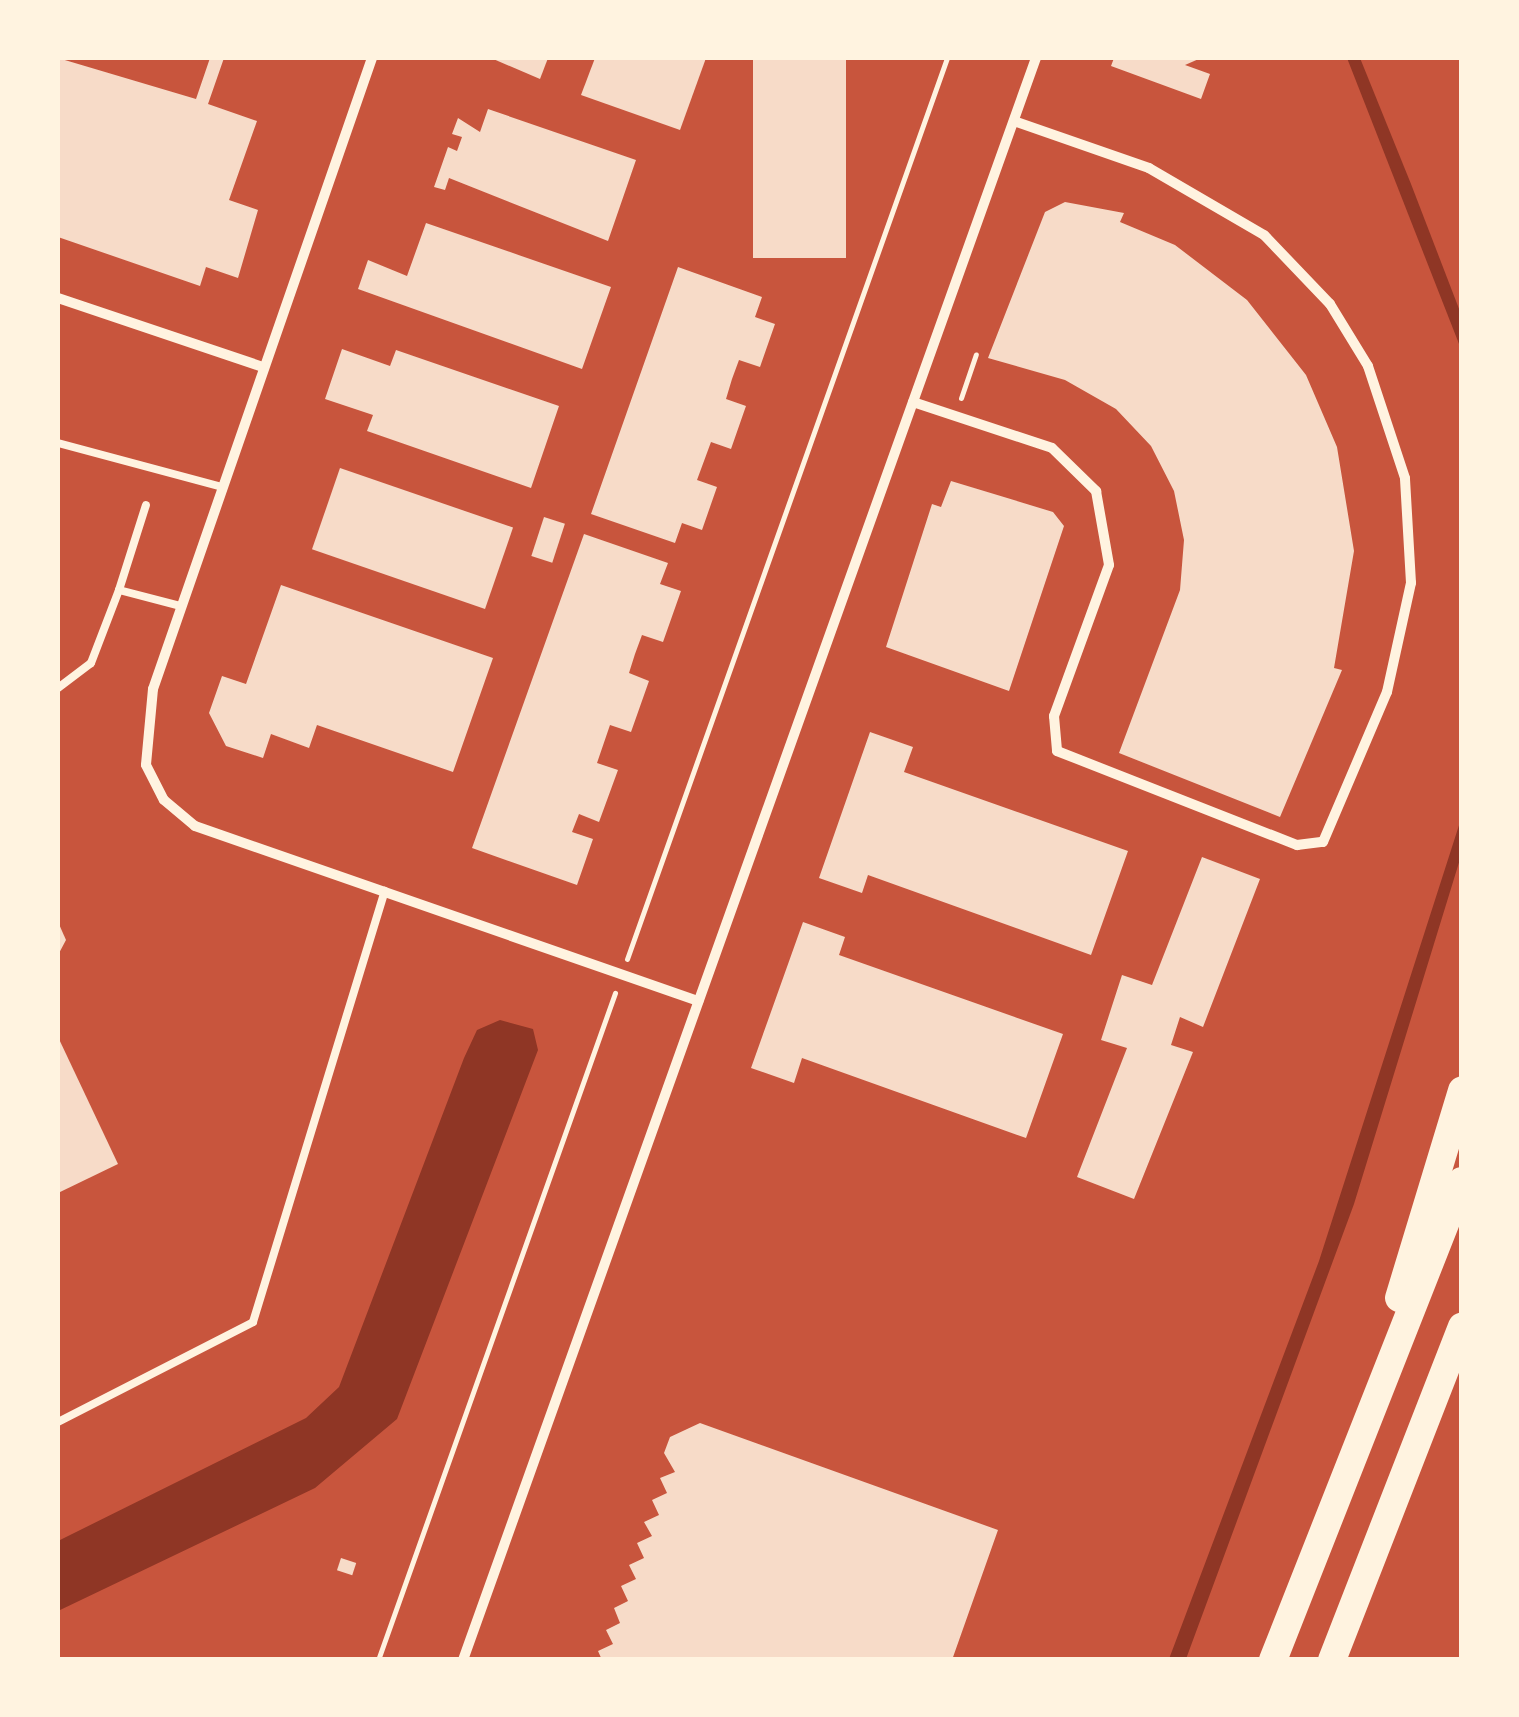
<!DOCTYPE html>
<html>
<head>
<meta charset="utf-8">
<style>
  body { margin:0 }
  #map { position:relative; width:1519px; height:1717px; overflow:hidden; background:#c8553d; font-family:"Fira Sans Condensed",sans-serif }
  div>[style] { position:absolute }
  .water>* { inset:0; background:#8f3625 }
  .building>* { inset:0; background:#f7dbc8; transform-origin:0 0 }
  .path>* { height:5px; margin:-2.5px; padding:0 2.5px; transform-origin:2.5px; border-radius:2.5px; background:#fff3e0 }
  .service>* { height:8px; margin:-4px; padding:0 4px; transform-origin:4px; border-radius:4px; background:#fff3e0 }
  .minor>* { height:10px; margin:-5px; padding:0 5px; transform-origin:5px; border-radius:5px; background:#fff3e0 }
  .motorway>* { height:28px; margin:-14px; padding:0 14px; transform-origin:14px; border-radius:14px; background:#fff3e0 }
  span { translate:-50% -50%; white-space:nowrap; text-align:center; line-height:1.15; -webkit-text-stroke:9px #fff3e0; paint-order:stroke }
  .frame { position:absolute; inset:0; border:60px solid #fff3e0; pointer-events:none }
</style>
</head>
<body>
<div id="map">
  <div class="water">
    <i style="clip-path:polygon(1347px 58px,1360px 58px,1411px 184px,1461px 314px,1461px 349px)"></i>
    <i style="clip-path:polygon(1461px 819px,1461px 856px,1354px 1204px,1186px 1659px,1169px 1659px,1319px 1261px)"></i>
    <i style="clip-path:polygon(500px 1020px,533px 1029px,538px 1050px,397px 1419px,315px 1488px,58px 1611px,58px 1541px,306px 1418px,339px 1387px,464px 1058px,477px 1030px)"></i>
  </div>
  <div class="building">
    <i style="clip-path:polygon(58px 58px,196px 99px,210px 58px,224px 58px,208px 104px,257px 121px,229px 200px,258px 210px,238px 278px,206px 267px,200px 286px,58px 237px)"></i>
    <i style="clip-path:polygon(491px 58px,548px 58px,540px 79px)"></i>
    <i style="clip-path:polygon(595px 58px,706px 58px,680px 130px,581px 95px)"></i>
    <i style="left:753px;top:58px;width:93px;height:200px"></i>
    <i style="clip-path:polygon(1114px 58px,1201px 58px,1185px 65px,1210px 74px,1201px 99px,1111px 66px)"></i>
    <i style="clip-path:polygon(488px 109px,636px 160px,608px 241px,449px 178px,445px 190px,434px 187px,448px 147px,457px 151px,462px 137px,452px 134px,458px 118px,480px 132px)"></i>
    <i style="clip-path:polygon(1065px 202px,1124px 213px,1120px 222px,1175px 245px,1247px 300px,1306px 375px,1337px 447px,1354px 551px,1334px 668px,1342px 670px,1280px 817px,1119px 753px,1180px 590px,1184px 540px,1174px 491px,1151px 446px,1116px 409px,1065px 380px,988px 358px,1045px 212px)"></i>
    <i style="clip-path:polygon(426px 223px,611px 287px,582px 369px,358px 289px,368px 260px,407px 276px)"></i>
    <i style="clip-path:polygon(678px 267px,762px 297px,755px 317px,775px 324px,760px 367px,739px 360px,732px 379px,726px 399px,746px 406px,731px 449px,711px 442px,697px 480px,717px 487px,702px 530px,682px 523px,675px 543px,591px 514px)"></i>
    <i style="clip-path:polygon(342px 349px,390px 366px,396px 350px,559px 406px,531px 488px,367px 431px,373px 415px,325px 399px)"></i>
    <i style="left:340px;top:468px;width:183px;height:86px;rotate:19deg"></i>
    <i style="clip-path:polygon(951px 481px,1053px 512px,1064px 526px,1009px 691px,886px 647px,932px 504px,941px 507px)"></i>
    <i style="left:544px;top:517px;width:22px;height:41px;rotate:18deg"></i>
    <i style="clip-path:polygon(584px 534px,668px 563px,660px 584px,681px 591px,663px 642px,642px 635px,635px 654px,629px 673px,649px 681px,631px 732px,610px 725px,597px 763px,618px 770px,599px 822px,579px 814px,572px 832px,593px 839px,577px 885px,472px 848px)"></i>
    <i style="clip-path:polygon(281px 585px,493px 658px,453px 772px,317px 725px,309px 748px,271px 734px,263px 758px,226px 746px,209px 713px,222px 676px,246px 684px)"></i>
    <i style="clip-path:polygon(870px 732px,913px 747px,904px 772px,1128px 851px,1091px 955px,868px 875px,862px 893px,819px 878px)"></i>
    <i style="clip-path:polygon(1202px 857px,1260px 879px,1203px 1027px,1180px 1017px,1171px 1045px,1193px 1052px,1134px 1199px,1077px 1177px,1127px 1048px,1101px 1040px,1122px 975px,1152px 985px)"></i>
    <i style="clip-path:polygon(58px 922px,66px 940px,58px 955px)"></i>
    <i style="clip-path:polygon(803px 922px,845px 937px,839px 955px,1063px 1034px,1026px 1138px,802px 1058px,794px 1083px,751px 1068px)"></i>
    <i style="clip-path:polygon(58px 1037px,118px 1164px,58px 1193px)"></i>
    <i style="clip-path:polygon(700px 1423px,998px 1530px,952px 1660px,602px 1660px,598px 1651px,613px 1644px,606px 1630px,620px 1623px,614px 1608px,628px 1601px,621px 1586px,636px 1579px,629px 1565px,644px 1558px,637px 1543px,652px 1536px,644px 1522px,659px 1515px,652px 1500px,667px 1493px,660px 1478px,675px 1472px,664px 1453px,670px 1437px)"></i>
    <i style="left:341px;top:1558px;width:16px;height:13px;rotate:18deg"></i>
  </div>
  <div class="path">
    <i style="left:961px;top:398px;width:46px;rotate:-71.2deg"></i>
    <i style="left:627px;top:959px;width:956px;rotate:-70.45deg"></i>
    <i style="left:378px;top:1660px;width:708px;rotate:-70.44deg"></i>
  </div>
  <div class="service">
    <i style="left:58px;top:443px;width:170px;rotate:15deg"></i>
    <i style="left:119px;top:590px;width:89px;rotate:-72.4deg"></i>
    <i style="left:58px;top:688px;width:41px;rotate:-37.1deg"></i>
    <i style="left:91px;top:663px;width:78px;rotate:-69deg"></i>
    <i style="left:119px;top:590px;width:64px;rotate:14.5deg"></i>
    <i style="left:58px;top:1422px;width:219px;rotate:-27.1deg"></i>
    <i style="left:253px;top:1322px;width:451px;rotate:-73deg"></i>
  </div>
  <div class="minor">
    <i style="left:372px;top:58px;width:668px;rotate:109.14deg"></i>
    <i style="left:153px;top:689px;width:76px;rotate:95.3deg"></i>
    <i style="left:146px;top:765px;width:39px;rotate:63deg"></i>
    <i style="left:164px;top:800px;width:40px;rotate:40deg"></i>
    <i style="left:195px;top:826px;width:533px;rotate:19.18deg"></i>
    <i style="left:58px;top:298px;width:216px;rotate:18.6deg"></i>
    <i style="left:913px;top:402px;width:146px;rotate:18.3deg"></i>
    <i style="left:1052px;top:448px;width:62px;rotate:44.3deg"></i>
    <i style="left:1096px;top:491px;width:75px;rotate:80deg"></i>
    <i style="left:1109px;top:565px;width:161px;rotate:110deg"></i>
    <i style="left:1054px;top:716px;width:35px;rotate:85deg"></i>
    <i style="left:1057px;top:751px;width:258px;rotate:21.4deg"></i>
    <i style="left:1297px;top:845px;width:26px;rotate:-7deg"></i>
    <i style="left:1323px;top:842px;width:163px;rotate:-66.9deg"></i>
    <i style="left:1387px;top:692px;width:112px;rotate:-77.6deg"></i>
    <i style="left:1411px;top:583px;width:105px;rotate:-93.3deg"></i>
    <i style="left:1405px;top:478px;width:118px;rotate:-108.3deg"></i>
    <i style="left:1368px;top:366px;width:73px;rotate:-121.5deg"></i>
    <i style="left:1330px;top:304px;width:95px;rotate:-133.7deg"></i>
    <i style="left:1264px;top:235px;width:133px;rotate:-149.8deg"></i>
    <i style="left:1149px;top:168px;width:143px;rotate:-160.8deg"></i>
    <i style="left:463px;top:1660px;width:1701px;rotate:-70.32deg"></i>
  </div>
  <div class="motorway">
    <i style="left:1399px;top:1298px;width:217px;rotate:-73.1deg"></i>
    <i style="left:1273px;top:1660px;width:515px;rotate:-68.47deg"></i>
    <i style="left:1332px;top:1660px;width:358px;rotate:-68.7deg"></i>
  </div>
  <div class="frame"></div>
</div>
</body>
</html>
